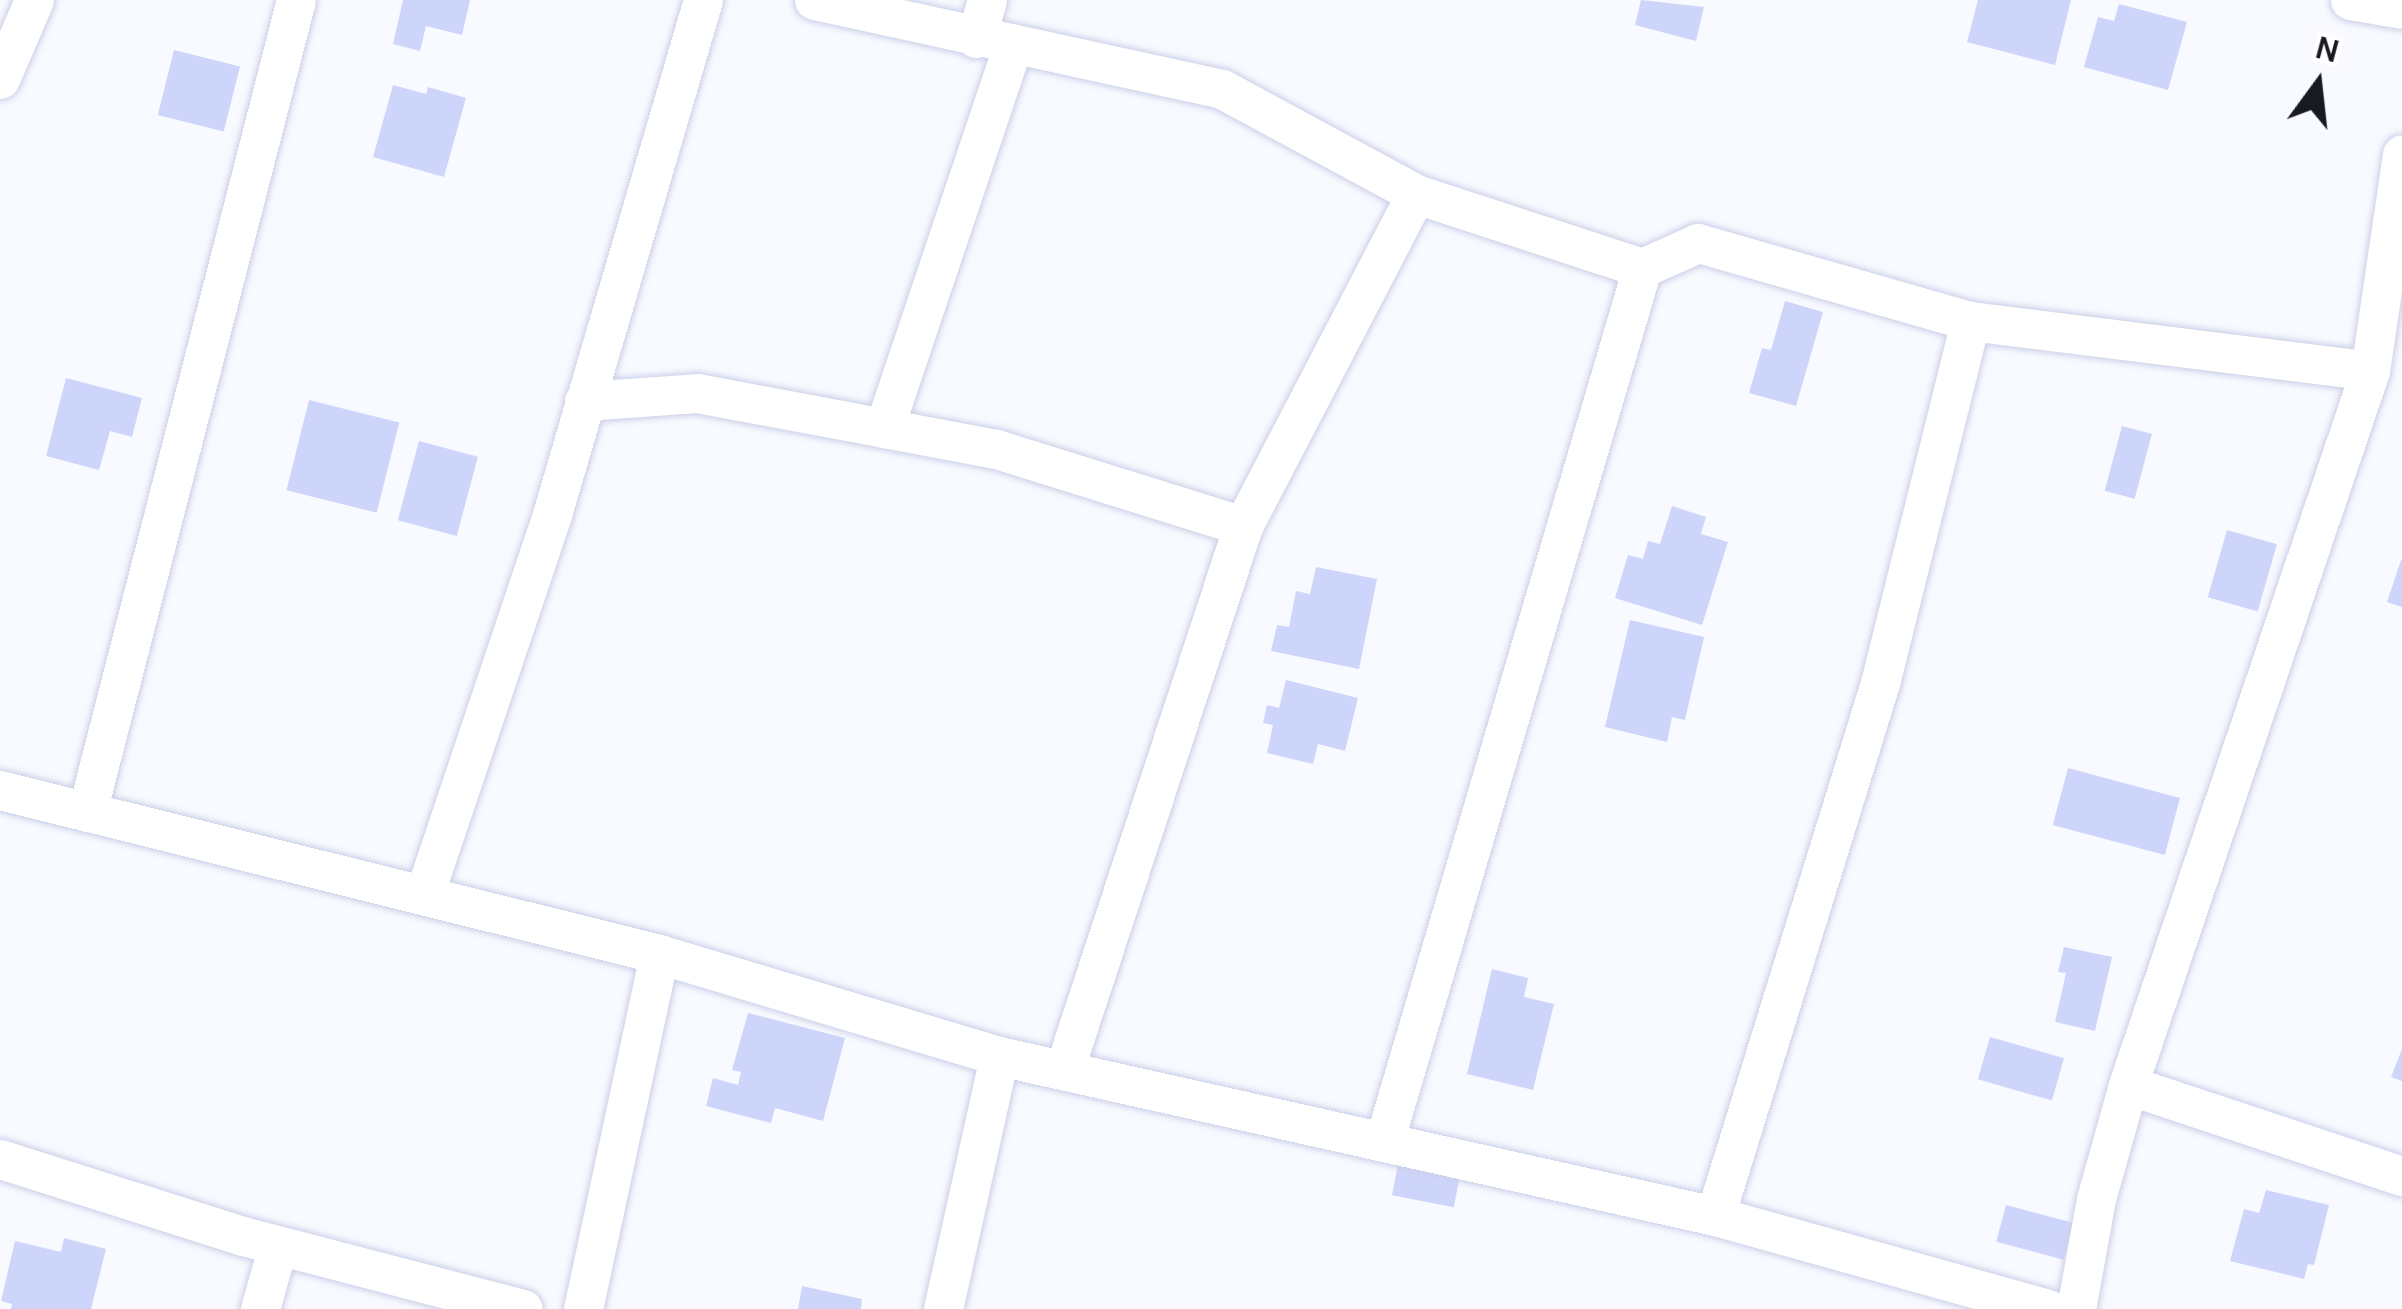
<!DOCTYPE html>
<html>
<head>
<meta charset="utf-8">
<style>
  body { margin:0 }
  #map { position:relative; width:2402px; height:1309px; overflow:hidden; background:#f9faff; font-family:Karla,sans-serif }
  div>[style] { position:absolute }
  .building>* { inset:0; background:#ced5fb; transform-origin:0 0 }
  .roads { filter:drop-shadow(0 0 3px #cbd0e8) drop-shadow(0 0 3px #cbd0e8) }
  .minor>* { height:39px; margin:-19.5px; padding:0 19.5px; transform-origin:19.5px; border-radius:19.5px; background:#fff }
  span { translate:-50% -50%; white-space:nowrap; text-align:center; line-height:1.15; -webkit-text-stroke:12px #fff; paint-order:stroke }
  .north { position:absolute; left:2258px; top:24px; width:120px; height:120px; -webkit-text-stroke:9px #fff; paint-order:stroke; rotate:15deg; font-size:33px; font-weight:700; line-height:48px; text-align:center; color:#181922 }
  .north::after { content:''; display:block; margin:auto; width:42px; height:54px; background:#181922; clip-path:polygon(50% 0,100% 100%,50% 72%,0 100%) }
</style>
</head>
<body>
<div id="map">
  <div class="building">
    <i style="clip-path:polygon(403px 0,470px 0,462px 35px,426px 26px,420px 51px,393px 44px)"></i>
    <i style="clip-path:polygon(1641px 0,1704px 7px,1696px 41px,1635px 25px)"></i>
    <i style="clip-path:polygon(1978px 0,2071px 0,2055px 65px,1967px 42px)"></i>
    <i style="clip-path:polygon(2119px 4px,2187px 22px,2168px 90px,2084px 67px,2098px 17px,2114px 21px)"></i>
    <i style="left:174px;top:50px;width:68px;height:67px;rotate:14deg"></i>
    <i style="clip-path:polygon(393px 85px,426px 94px,428px 87px,466px 98px,444px 177px,373px 157px)"></i>
    <i style="clip-path:polygon(1785px 301px,1823px 312px,1796px 406px,1749px 393px,1762px 348px,1771px 350px)"></i>
    <i style="clip-path:polygon(66px 378px,142px 398px,132px 437px,110px 431px,99px 470px,46px 456px)"></i>
    <i style="left:309px;top:400px;width:93px;height:93px;rotate:14deg"></i>
    <i style="left:2122px;top:426px;width:31px;height:67px;rotate:15deg"></i>
    <i style="left:419px;top:441px;width:61px;height:82px;rotate:15deg"></i>
    <i style="clip-path:polygon(1672px 506px,1706px 517px,1701px 534px,1728px 542px,1702px 625px,1615px 598px,1628px 555px,1643px 559px,1648px 541px,1660px 544px)"></i>
    <i style="left:2227px;top:530px;width:52px;height:70px;rotate:16deg"></i>
    <i style="clip-path:polygon(2401px 560px,2402px 560px,2402px 607px,2387px 602px)"></i>
    <i style="clip-path:polygon(1316px 567px,1377px 579px,1359px 669px,1271px 651px,1277px 625px,1289px 627px,1296px 591px,1310px 594px)"></i>
    <i style="clip-path:polygon(1630px 620px,1704px 637px,1685px 720px,1672px 717px,1667px 742px,1605px 727px)"></i>
    <i style="clip-path:polygon(1286px 680px,1358px 698px,1345px 751px,1318px 744px,1313px 764px,1267px 753px,1273px 725px,1263px 723px,1267px 705px,1279px 708px)"></i>
    <i style="left:2068px;top:768px;width:116px;height:59px;rotate:15deg"></i>
    <i style="clip-path:polygon(2064px 947px,2112px 957px,2095px 1031px,2055px 1022px,2066px 973px,2058px 972px)"></i>
    <i style="clip-path:polygon(1492px 969px,1528px 978px,1524px 997px,1554px 1004px,1533px 1090px,1467px 1074px)"></i>
    <i style="clip-path:polygon(748px 1013px,845px 1038px,823px 1121px,775px 1108px,771px 1123px,706px 1106px,713px 1078px,738px 1085px,741px 1072px,732px 1070px)"></i>
    <i style="left:1990px;top:1037px;width:77px;height:44px;rotate:16deg"></i>
    <i style="clip-path:polygon(2402px 1049px,2402px 1081px,2391px 1077px)"></i>
    <i style="left:1399px;top:1159px;width:63px;height:37px;rotate:11deg"></i>
    <i style="clip-path:polygon(2266px 1190px,2329px 1205px,2314px 1265px,2308px 1264px,2304px 1279px,2230px 1261px,2244px 1209px,2259px 1213px)"></i>
    <i style="left:2006px;top:1205px;width:70px;height:38px;rotate:15deg"></i>
    <i style="clip-path:polygon(64px 1238px,106px 1249px,91px 1309px,11px 1309px,12px 1304px,1px 1301px,15px 1241px,61px 1252px)"></i>
    <i style="clip-path:polygon(802px 1286px,862px 1299px,861px 1309px,798px 1309px)"></i>
  </div>
  <div class="roads">
    <div class="minor">
      <i style="left:814px;top:0;width:418px;rotate:12.3deg"></i>
      <i style="left:1222px;top:89px;width:221px;rotate:28.4deg"></i>
      <i style="left:1416px;top:194px;width:238px;rotate:18.1deg"></i>
      <i style="left:1642px;top:268px;width:61px;rotate:-24.1deg"></i>
      <i style="left:1698px;top:243px;width:283px;rotate:16deg"></i>
      <i style="left:1970px;top:321px;width:403px;rotate:7.1deg"></i>
      <i style="left:2350px;top:0;width:53px;rotate:9.8deg"></i>
      <i style="left:976px;top:38px;width:40px;rotate:-74deg"></i>
      <i style="left:0;top:79px;width:86px;rotate:-66.7deg"></i>
      <i style="left:584px;top:401px;width:113px;rotate:-4deg"></i>
      <i style="left:697px;top:393px;width:190px;rotate:10.6deg"></i>
      <i style="left:884px;top:428px;width:114px;rotate:10.6deg"></i>
      <i style="left:996px;top:449px;width:259px;rotate:17.3deg"></i>
      <i style="left:884px;top:428px;width:404px;rotate:-71.4deg"></i>
      <i style="left:0;top:790px;width:679px;rotate:13.97deg"></i>
      <i style="left:659px;top:954px;width:355px;rotate:16.7deg"></i>
      <i style="left:999px;top:1056px;width:734px;rotate:12.6deg"></i>
      <i style="left:1715px;top:1216px;width:345px;rotate:15.6deg"></i>
      <i style="left:87px;top:812px;width:838px;rotate:-75.57deg"></i>
      <i style="left:424px;top:895px;width:405px;rotate:-71.4deg"></i>
      <i style="left:553px;top:511px;width:533px;rotate:-73.64deg"></i>
      <i style="left:1064px;top:1070px;width:573px;rotate:-71.79deg"></i>
      <i style="left:1243px;top:526px;width:374px;rotate:-62.5deg"></i>
      <i style="left:2128px;top:1085px;width:289px;rotate:18.4deg"></i>
      <i style="left:1384px;top:1142px;width:911px;rotate:-73.55deg"></i>
      <i style="left:0;top:1159px;width:255px;rotate:17.6deg"></i>
      <i style="left:243px;top:1236px;width:289px;rotate:14.6deg"></i>
      <i style="left:1715px;top:1216px;width:558px;rotate:-72.8deg"></i>
      <i style="left:1880px;top:683px;width:373px;rotate:-76deg"></i>
      <i style="left:260px;top:1309px;width:66px;rotate:-74.3deg"></i>
      <i style="left:583px;top:1309px;width:363px;rotate:-77.9deg"></i>
      <i style="left:943px;top:1309px;width:259px;rotate:-77.5deg"></i>
      <i style="left:2076px;top:1309px;width:112px;rotate:-79.7deg"></i>
      <i style="left:2096px;top:1199px;width:118px;rotate:-74.3deg"></i>
      <i style="left:2128px;top:1085px;width:754px;rotate:-71.28deg"></i>
      <i style="left:2370px;top:371px;width:219px;rotate:-81.6deg"></i>
    </div>
  </div>
  <div class="north">N</div>
</div>
</body>
</html>
